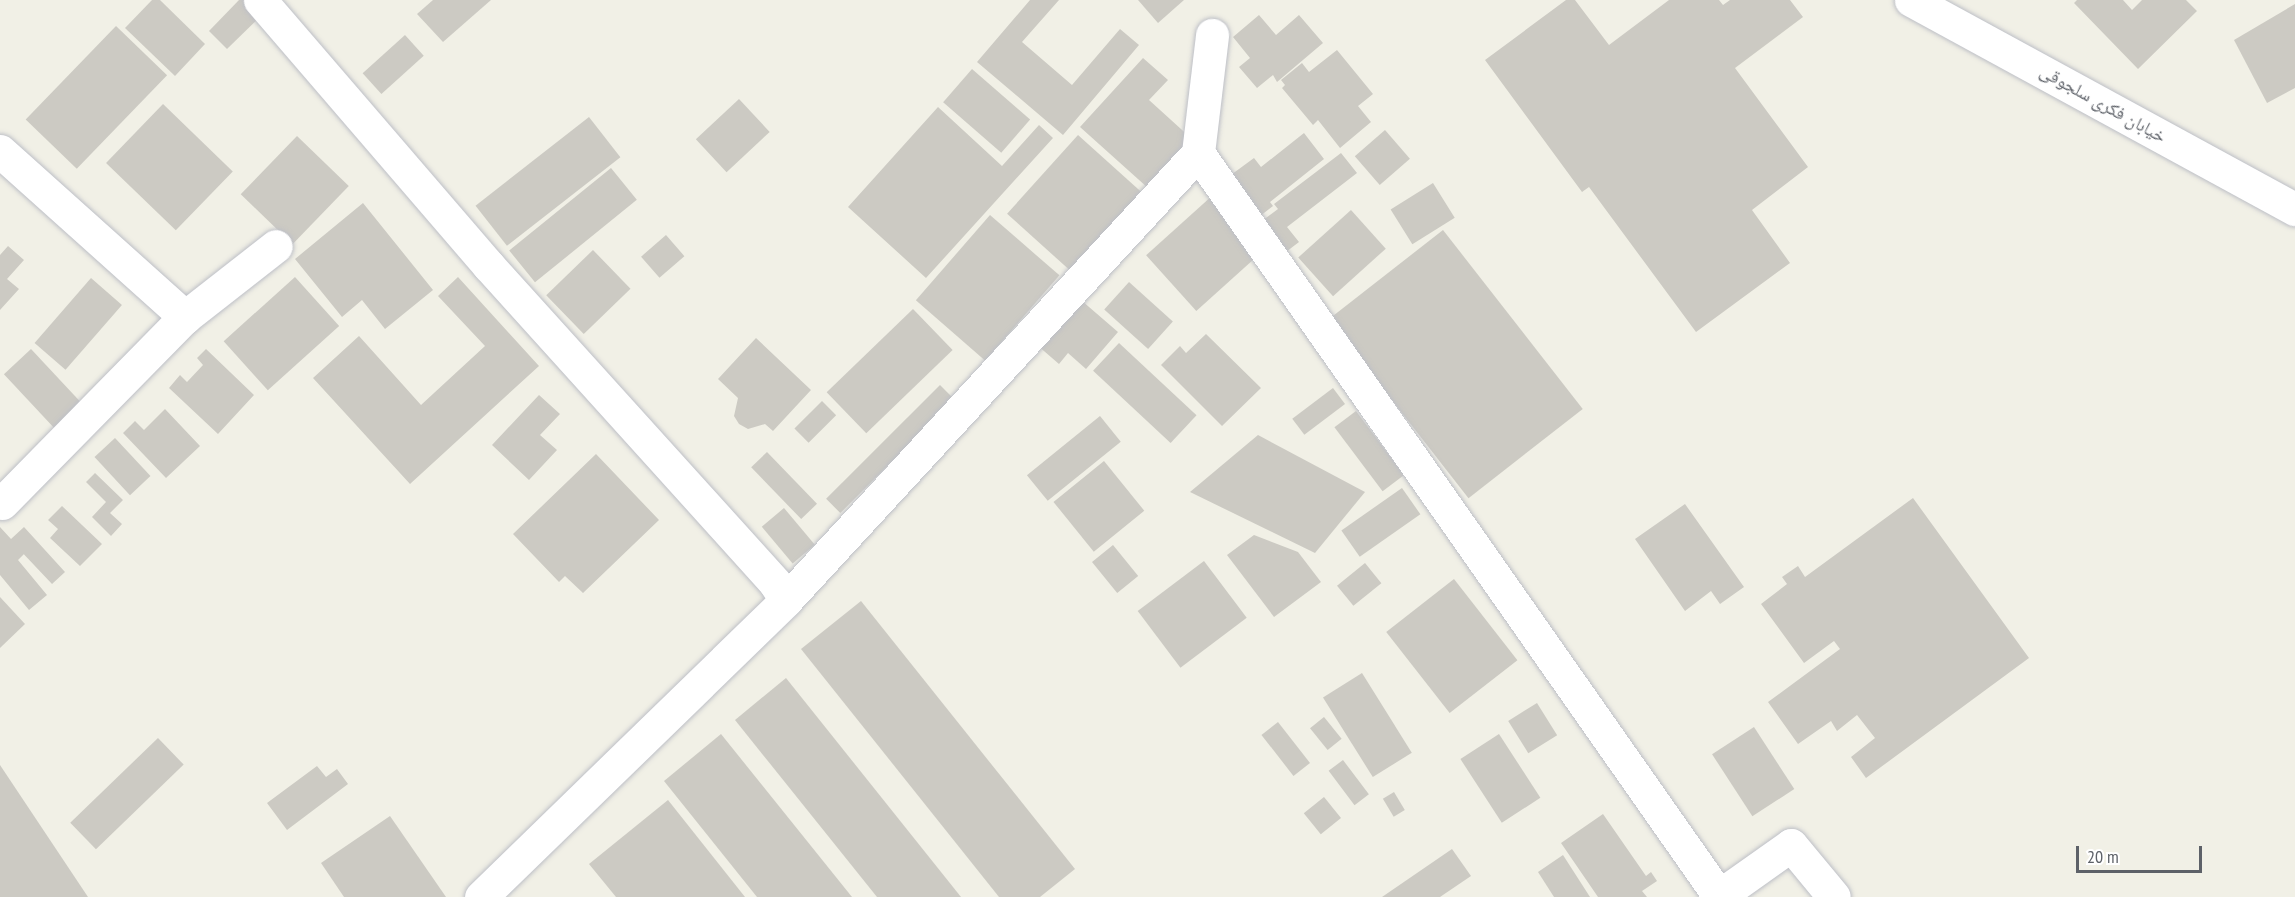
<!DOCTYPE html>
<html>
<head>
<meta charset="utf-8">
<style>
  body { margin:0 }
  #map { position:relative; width:2295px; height:897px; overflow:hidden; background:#f1f0e6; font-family:"PT Sans Narrow","Noto Naskh Arabic",sans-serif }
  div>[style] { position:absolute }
  .building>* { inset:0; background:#cccac3; transform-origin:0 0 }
  .roads { filter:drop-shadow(0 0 2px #bdbfc6) drop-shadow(0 0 2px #bdbfc6) }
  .minor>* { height:33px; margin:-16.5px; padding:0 16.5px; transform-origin:16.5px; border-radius:16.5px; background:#fff }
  span { translate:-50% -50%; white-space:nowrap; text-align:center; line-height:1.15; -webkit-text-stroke:4.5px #fff; paint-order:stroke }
  .street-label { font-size:18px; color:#5d6168 }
  .scale { position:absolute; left:2076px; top:846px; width:126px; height:27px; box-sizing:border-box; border:3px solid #5d6168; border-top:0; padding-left:8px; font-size:18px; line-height:21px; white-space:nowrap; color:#5d6168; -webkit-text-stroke:4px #fff; paint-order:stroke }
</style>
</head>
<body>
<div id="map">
  <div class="building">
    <i style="clip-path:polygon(152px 0,160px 0,205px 44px,175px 76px,125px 28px)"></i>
    <i style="clip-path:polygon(239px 0,247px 0,262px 15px,227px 49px,209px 31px)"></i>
    <i style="clip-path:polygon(433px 0,491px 0,443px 42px,417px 14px)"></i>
    <i style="clip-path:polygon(1030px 0,1059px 0,1022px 42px,1072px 85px,1120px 29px,1139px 45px,1063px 135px,977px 62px)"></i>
    <i style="clip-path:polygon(1138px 0,1184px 0,1158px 23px)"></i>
    <i style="clip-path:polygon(1566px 0,1575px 0,1609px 45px,1669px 0,1719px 0,1723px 5px,1730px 0,1790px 0,1803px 17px,1735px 68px,1808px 167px,1752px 210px,1790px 263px,1696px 332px,1589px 187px,1582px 192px,1485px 60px)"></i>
    <i style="clip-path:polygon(2077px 0,2123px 0,2132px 10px,2142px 0,2186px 0,2197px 11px,2138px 69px,2074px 3px)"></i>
    <i style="clip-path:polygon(2295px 4px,2295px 88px,2267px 103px,2234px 40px)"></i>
    <i style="clip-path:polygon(1259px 15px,1276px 35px,1299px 15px,1323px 43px,1277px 82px,1273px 75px,1257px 88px,1239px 67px,1250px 58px,1233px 37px)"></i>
    <i style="left:116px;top:26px;width:71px;height:130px;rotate:44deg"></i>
    <i style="left:405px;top:35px;width:28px;height:57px;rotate:48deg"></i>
    <i style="clip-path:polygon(1337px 50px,1373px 94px,1358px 106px,1371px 122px,1340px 148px,1318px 120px,1313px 125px,1282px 88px,1285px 85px,1281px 80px,1302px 63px,1309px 72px)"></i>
    <i style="clip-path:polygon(1143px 58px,1168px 80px,1149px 100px,1192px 139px,1148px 188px,1080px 127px)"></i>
    <i style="left:972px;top:69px;width:77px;height:44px;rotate:41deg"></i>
    <i style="left:739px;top:99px;width:45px;height:59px;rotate:47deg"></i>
    <i style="left:163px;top:104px;width:97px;height:82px;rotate:44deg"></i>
    <i style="clip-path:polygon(938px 107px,1002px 166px,1039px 125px,1053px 138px,926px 278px,848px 207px)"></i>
    <i style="left:589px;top:117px;width:51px;height:144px;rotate:52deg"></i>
    <i style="left:1385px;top:130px;width:38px;height:40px;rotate:49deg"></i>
    <i style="clip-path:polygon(1304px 133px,1324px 159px,1270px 202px,1273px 206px,1255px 220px,1224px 180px,1254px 158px,1261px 167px)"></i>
    <i style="left:1078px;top:135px;width:92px;height:106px;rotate:42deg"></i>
    <i style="left:297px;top:136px;width:72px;height:81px;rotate:44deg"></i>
    <i style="clip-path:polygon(1341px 153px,1357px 173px,1287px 227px,1299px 242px,1282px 255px,1259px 223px,1278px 209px,1274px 204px)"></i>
    <i style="left:611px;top:168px;width:41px;height:131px;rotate:51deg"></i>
    <i style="left:1433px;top:183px;width:41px;height:50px;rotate:58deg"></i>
    <i style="left:1213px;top:195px;width:75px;height:90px;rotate:48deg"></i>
    <i style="clip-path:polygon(363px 203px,433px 290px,385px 329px,362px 300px,342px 317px,295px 259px)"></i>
    <i style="left:1351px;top:210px;width:52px;height:71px;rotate:48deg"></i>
    <i style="left:990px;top:215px;width:92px;height:113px;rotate:41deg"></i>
    <i style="left:1443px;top:230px;width:227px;height:145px;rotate:52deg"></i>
    <i style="left:666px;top:235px;width:28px;height:33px;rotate:49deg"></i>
    <i style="clip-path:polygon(8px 246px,24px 260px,7px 279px,19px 289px,0 310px,0 255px)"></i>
    <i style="left:593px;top:250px;width:54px;height:65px;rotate:46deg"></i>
    <i style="left:295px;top:277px;width:66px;height:96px;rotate:48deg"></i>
    <i style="clip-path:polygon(458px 277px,539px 366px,410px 484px,313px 378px,359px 336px,421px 405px,485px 346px,438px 296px)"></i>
    <i style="left:91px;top:278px;width:41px;height:86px;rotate:41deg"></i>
    <i style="left:1129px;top:282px;width:59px;height:37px;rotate:42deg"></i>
    <i style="clip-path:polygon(1074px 294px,1118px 332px,1086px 369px,1068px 353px,1059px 364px,1037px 345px)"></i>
    <i style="left:913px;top:309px;width:57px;height:120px;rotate:46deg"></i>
    <i style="clip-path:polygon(1206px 334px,1261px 388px,1222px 426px,1161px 365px,1180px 346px,1186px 353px)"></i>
    <i style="clip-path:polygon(756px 338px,811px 390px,773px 431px,765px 424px,748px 429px,739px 424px,734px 416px,738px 398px,718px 379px)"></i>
    <i style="left:1119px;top:343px;width:106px;height:38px;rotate:43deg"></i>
    <i style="left:31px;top:349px;width:74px;height:37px;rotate:47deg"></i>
    <i style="clip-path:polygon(206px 349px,254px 395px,218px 434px,169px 388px,180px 375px,187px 382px,203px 365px,197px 358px)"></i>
    <i style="left:940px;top:385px;width:20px;height:161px;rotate:45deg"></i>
    <i style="left:1333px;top:388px;width:20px;height:51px;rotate:53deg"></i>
    <i style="clip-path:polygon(539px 395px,560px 414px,540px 435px,557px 450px,529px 480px,492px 445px)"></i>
    <i style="left:822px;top:401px;width:20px;height:39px;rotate:45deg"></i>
    <i style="clip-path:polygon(165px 409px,200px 446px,166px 478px,123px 433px,135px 421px,144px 430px)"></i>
    <i style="left:1356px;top:411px;width:80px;height:27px;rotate:53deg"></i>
    <i style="left:1100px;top:416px;width:33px;height:94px;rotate:51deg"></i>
    <i style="clip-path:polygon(1258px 435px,1365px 492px,1315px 553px,1190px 492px)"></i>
    <i style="left:115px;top:438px;width:52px;height:28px;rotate:47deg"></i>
    <i style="left:767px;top:452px;width:72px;height:22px;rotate:46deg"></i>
    <i style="clip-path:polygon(596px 454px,659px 520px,583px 593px,565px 576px,559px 582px,513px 534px)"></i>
    <i style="left:1104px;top:461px;width:64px;height:65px;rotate:51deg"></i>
    <i style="clip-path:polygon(95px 473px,123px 500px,110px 513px,122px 524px,111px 536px,92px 517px,106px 502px,86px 482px)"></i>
    <i style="left:1402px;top:488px;width:32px;height:74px;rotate:55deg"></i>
    <i style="clip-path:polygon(1913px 498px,2029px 658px,1866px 778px,1851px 757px,1875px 738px,1857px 715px,1837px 731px,1831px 721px,1798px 744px,1768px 702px,1840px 649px,1834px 641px,1804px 663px,1761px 604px,1787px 584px,1782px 577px,1798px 566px,1805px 577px)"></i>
    <i style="clip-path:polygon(1685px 504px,1744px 587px,1720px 604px,1711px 591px,1685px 611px,1635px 539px)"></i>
    <i style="clip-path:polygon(62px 506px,102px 544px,80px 566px,50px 538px,58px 529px,48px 520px)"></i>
    <i style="left:784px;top:508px;width:48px;height:29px;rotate:50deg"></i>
    <i style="clip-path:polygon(0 527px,11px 539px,24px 527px,65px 572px,52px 584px,17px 547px,24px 554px,18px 560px,47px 595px,29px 610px,0 575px)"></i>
    <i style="clip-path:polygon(1254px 535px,1298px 552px,1321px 582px,1274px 617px,1227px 555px)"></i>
    <i style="left:1113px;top:545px;width:40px;height:27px;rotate:51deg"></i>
    <i style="left:1204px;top:561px;width:71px;height:83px;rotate:53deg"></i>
    <i style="left:1365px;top:563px;width:26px;height:36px;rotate:51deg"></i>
    <i style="left:1454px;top:579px;width:103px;height:86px;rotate:52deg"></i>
    <i style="clip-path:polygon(0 597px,25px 624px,0 648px)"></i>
    <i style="clip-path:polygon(861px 601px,1075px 869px,1040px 897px,999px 897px,801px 649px)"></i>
    <i style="left:1362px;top:673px;width:94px;height:46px;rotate:58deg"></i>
    <i style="clip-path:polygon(786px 678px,961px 897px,877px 897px,735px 720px)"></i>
    <i style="left:1537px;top:703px;width:38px;height:34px;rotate:58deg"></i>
    <i style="left:1324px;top:717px;width:28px;height:18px;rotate:51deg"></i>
    <i style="left:1278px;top:722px;width:52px;height:21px;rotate:52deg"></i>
    <i style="left:1754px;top:727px;width:74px;height:50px;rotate:57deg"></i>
    <i style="clip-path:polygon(721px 734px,852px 897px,757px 897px,664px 781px)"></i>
    <i style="left:1499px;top:734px;width:76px;height:46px;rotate:57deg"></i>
    <i style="left:158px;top:738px;width:37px;height:122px;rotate:46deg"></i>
    <i style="left:1343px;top:760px;width:43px;height:18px;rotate:53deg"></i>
    <i style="clip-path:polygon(0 765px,88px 897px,0 897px)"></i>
    <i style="clip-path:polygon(317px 766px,326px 777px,337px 769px,348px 784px,287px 830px,267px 803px)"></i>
    <i style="left:1394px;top:792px;width:21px;height:13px;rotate:59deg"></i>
    <i style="left:1324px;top:797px;width:27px;height:26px;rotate:51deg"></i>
    <i style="clip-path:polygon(668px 800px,745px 897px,616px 897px,589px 864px)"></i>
    <i style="clip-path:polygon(1603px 814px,1646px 876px,1651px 872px,1657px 881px,1642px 891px,1647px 897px,1598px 897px,1561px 843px)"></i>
    <i style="clip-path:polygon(390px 816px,446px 897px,344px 897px,321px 863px)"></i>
    <i style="clip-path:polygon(1452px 849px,1471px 876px,1440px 897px,1382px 897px)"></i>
    <i style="clip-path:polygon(1563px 855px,1590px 897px,1554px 897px,1538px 872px)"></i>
  </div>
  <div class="roads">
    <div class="minor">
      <i style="left:260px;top:0;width:350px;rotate:49.3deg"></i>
      <i style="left:488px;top:265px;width:428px;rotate:47.9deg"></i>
      <i style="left:775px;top:583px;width:20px;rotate:57deg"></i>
      <i style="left:1911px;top:0;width:437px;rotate:28.6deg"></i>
      <i style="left:0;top:151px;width:249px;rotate:41.9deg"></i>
      <i style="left:1198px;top:153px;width:907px;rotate:54.96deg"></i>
      <i style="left:1719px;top:896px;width:88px;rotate:-35.3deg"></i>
      <i style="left:1791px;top:845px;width:67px;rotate:50.4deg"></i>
      <i style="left:2px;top:503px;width:261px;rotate:-45.5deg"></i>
      <i style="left:185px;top:317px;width:115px;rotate:-38deg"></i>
      <i style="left:481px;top:897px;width:426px;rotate:-44.2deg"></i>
      <i style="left:786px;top:600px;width:608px;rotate:-47.33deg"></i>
      <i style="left:1198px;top:153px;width:119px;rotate:-83.2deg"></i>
    </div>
  </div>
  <div class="street-label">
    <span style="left:2103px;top:104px;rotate:29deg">خیابان فکری سلجوقی</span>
  </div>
  <div class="scale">20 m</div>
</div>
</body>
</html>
